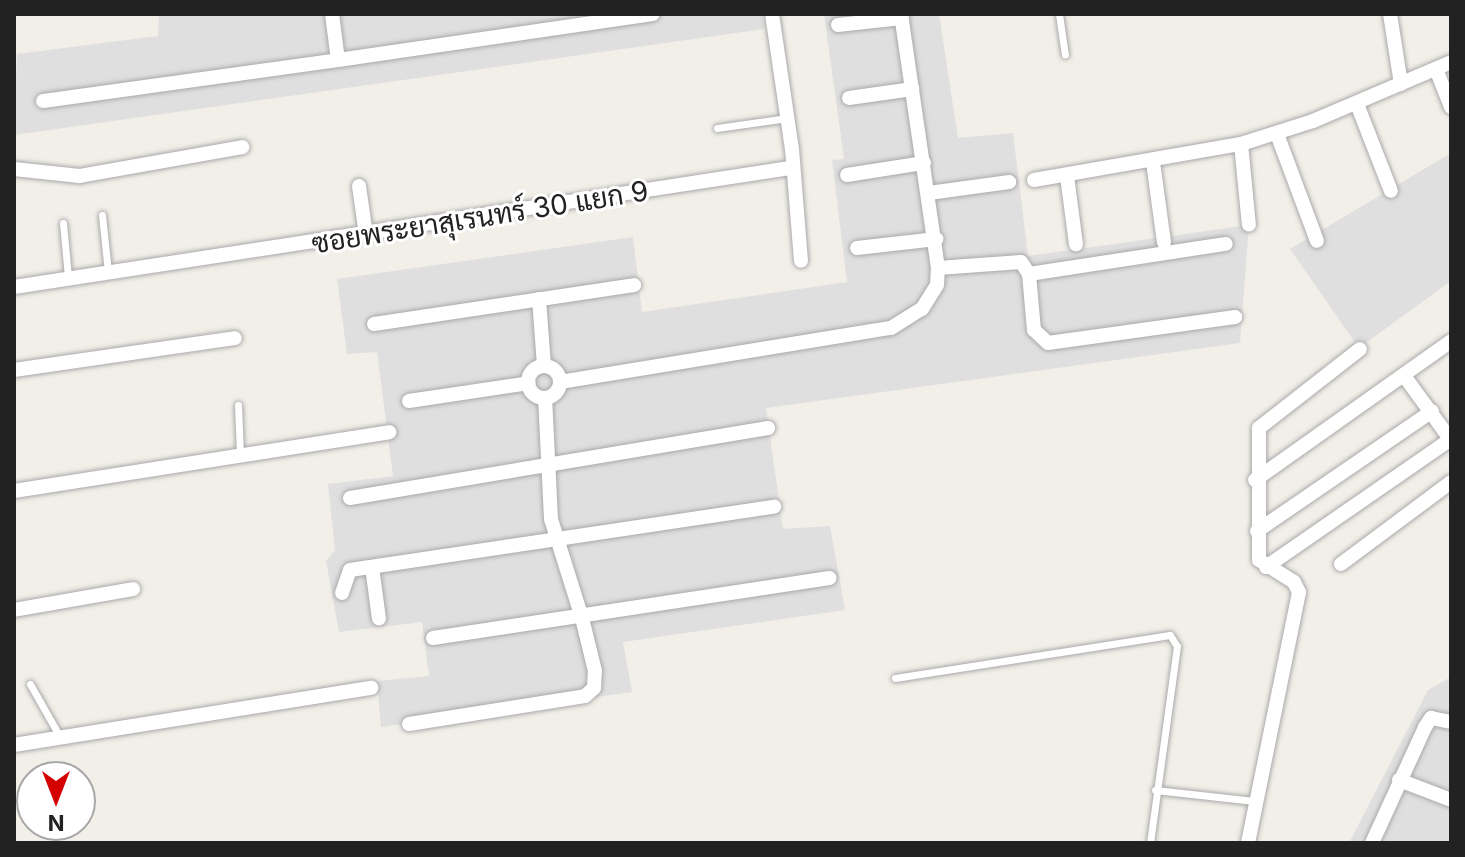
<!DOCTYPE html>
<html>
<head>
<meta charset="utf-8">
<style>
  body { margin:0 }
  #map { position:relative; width:1465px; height:857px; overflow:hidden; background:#f2efe9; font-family:Inter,Sarabun,sans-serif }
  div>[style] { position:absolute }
  .residential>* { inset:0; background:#e0dfdf }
  .roads { filter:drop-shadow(0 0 2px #a9a9a9) drop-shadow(0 0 2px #a9a9a9) }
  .service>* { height:7px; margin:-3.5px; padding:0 3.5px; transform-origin:3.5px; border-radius:3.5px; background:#fff }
  .minor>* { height:14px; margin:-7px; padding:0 7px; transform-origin:7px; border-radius:7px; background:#fff }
  .minor>.ring { margin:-7px; padding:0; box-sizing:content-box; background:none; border:14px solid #fff; border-radius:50% }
  span { translate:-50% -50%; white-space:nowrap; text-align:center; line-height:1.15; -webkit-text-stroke:6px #fff; paint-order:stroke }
  .street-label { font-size:28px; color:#222 }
  .frame { position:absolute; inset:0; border:16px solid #222; pointer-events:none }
  .north { position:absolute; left:16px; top:761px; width:80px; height:80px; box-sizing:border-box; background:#fff; border:2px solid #a7a7a7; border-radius:50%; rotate:180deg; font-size:22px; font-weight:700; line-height:32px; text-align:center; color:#222 }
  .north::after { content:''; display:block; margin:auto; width:28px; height:36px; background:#d40000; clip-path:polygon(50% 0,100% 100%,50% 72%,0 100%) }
</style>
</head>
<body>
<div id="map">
  <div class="residential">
    <i style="clip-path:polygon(159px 14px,762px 14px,764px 29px,14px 135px,17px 54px,158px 36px)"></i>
    <i style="clip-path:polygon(824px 14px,939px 14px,958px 138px,1013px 133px,1028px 256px,1249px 225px,1240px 343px,766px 408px,783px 529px,830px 526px,845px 610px,623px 642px,632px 692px,381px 727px,377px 681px,429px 676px,422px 622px,339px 632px,326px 561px,335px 550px,328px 484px,393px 476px,377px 352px,347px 354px,337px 279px,633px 237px,642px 312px,847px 282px,832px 160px,844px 159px)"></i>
    <i style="clip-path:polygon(1451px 153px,1451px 281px,1359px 348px,1290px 249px)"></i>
    <i style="clip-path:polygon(1451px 677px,1451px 843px,1349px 843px,1428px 690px)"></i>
  </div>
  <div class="roads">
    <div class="service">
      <i style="left:1059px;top:14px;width:41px;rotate:81.7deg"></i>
      <i style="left:717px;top:128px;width:71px;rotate:-8.1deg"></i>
      <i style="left:102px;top:215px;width:57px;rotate:84deg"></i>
      <i style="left:63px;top:223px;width:54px;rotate:84.7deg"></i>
      <i style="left:238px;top:405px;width:50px;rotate:87.7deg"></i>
      <i style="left:895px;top:678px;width:278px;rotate:-8.9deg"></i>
      <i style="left:1170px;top:635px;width:13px;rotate:58deg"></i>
      <i style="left:1177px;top:646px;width:199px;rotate:97.8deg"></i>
      <i style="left:30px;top:684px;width:61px;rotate:60.5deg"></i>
      <i style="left:1155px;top:790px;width:100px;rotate:6.3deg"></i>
    </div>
    <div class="minor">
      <i style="left:332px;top:14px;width:46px;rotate:82.6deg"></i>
      <i style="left:338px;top:60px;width:318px;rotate:-8.3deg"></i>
      <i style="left:772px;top:14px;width:136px;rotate:81.6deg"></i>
      <i style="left:792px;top:149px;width:112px;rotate:85.4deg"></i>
      <i style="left:1390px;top:14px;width:71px;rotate:81.1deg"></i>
      <i style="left:838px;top:25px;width:64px;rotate:-6.2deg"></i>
      <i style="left:1436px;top:69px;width:41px;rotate:68.5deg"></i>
      <i style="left:849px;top:98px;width:64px;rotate:-8.1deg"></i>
      <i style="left:43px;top:101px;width:298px;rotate:-7.9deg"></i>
      <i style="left:1357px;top:104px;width:93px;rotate:68.7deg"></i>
      <i style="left:1277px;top:134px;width:114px;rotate:69.5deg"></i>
      <i style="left:1241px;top:144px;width:81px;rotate:84.4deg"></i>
      <i style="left:1153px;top:162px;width:81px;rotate:82.2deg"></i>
      <i style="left:14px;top:169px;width:66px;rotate:6.1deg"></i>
      <i style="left:80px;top:176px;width:165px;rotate:-10.1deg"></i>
      <i style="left:847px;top:175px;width:78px;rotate:-8.9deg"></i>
      <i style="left:1067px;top:176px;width:69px;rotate:82.5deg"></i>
      <i style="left:1034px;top:180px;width:210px;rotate:-9.9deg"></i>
      <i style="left:1241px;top:144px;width:76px;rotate:-17.7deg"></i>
      <i style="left:1313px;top:121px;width:150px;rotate:-23.1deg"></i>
      <i style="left:359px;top:186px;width:49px;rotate:81.9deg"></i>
      <i style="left:929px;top:193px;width:81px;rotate:-7.8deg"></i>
      <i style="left:857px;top:248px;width:80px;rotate:-6.5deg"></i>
      <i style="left:938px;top:268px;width:83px;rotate:-4.1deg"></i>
      <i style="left:1021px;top:262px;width:14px;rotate:56deg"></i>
      <i style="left:1029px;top:274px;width:56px;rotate:84.9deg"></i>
      <i style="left:1034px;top:330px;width:19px;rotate:43deg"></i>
      <i style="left:1048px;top:343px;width:189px;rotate:-7.9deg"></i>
      <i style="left:1029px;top:274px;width:199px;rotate:-8.7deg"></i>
      <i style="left:14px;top:287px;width:785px;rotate:-8.72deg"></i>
      <i style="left:539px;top:299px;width:67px;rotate:85.7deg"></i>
      <i style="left:374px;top:324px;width:263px;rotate:-8.5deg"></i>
      <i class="ring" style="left:528px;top:366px;width:18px;height:18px"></i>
      <i style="left:14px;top:370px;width:223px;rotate:-8.2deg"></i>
      <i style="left:1405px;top:377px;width:78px;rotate:53.9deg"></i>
      <i style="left:560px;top:382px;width:335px;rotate:-9.3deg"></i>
      <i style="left:891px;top:328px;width:36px;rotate:-32deg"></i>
      <i style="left:922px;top:309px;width:28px;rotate:-58deg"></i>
      <i style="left:937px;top:285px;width:17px;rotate:-87deg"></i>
      <i style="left:938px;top:268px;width:257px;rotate:-98.3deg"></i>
      <i style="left:409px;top:401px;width:121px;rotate:-8.5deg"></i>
      <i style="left:1255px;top:480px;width:240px;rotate:-35.3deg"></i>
      <i style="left:14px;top:491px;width:380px;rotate:-8.9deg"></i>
      <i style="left:350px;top:498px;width:424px;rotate:-9.5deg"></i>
      <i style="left:1257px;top:531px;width:212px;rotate:-34.4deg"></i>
      <i style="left:1341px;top:564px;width:137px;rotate:-36.7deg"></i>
      <i style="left:372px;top:567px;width:52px;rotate:82.3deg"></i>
      <i style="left:1266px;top:567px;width:225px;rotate:-34.7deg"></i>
      <i style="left:342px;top:593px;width:24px;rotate:-71deg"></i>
      <i style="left:350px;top:570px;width:429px;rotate:-8.5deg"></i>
      <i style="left:14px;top:610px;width:121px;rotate:-10deg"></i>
      <i style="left:433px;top:638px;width:401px;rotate:-8.6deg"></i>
      <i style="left:409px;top:724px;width:178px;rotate:-9deg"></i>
      <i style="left:585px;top:696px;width:12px;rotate:-42deg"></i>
      <i style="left:594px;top:688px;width:17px;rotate:-87deg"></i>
      <i style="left:595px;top:671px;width:55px;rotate:-103.8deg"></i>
      <i style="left:582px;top:618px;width:104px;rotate:-107.4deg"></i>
      <i style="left:551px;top:519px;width:121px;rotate:-92.8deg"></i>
      <i style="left:14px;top:745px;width:362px;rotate:-9.1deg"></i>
      <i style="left:1399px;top:780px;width:56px;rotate:21deg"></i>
      <i style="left:1248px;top:843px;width:256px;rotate:-78.5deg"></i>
      <i style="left:1299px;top:592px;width:11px;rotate:-117deg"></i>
      <i style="left:1294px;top:582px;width:41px;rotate:-147.8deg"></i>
      <i style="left:1259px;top:560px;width:132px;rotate:-90deg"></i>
      <i style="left:1259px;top:428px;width:128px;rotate:-38deg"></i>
      <i style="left:1372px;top:843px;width:128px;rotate:-65.4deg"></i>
      <i style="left:1425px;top:727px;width:11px;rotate:-56deg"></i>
      <i style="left:1431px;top:718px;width:20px;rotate:11deg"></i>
    </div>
  </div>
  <div class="street-label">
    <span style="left:480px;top:217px;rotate:-9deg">ซอยพระยาสุเรนทร์ 30 แยก 9</span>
  </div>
  <div class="frame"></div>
  <div class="north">N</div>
</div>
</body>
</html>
